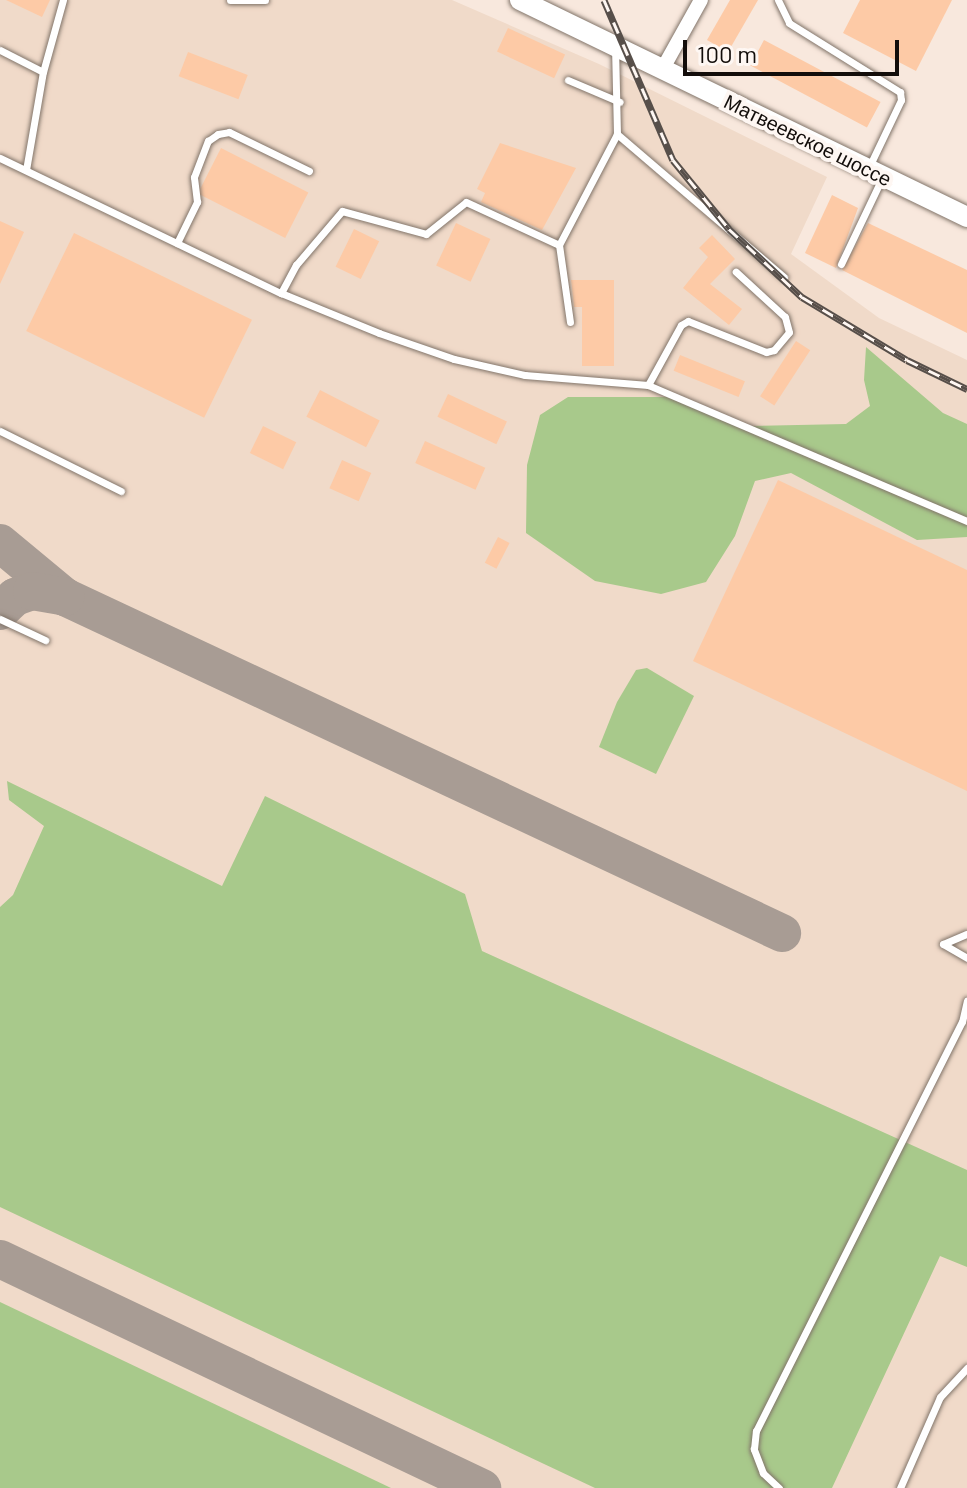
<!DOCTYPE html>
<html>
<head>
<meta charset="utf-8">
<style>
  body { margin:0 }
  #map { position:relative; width:967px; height:1488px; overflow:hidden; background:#f8e8dd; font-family:Barlow,sans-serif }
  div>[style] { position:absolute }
  .built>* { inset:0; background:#f0dac9 }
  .green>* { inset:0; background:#a8c98b }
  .taxiway>* { height:38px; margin:-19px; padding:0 19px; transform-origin:19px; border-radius:19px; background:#a89c94 }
  .building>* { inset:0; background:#fdcaa6; transform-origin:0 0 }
  .roads { filter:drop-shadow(0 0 2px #817469) drop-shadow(0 0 2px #817469) }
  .service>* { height:7px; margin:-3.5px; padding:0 3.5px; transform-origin:3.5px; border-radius:3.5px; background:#fff }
  .minor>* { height:14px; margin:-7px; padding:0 7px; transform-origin:7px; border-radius:7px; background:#fff }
  .secondary>* { height:20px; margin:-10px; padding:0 10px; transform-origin:10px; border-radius:10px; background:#fff }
  .rail>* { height:7px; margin-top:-3.5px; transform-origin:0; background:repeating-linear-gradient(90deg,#fef7f3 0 12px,#574f4a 0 24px); box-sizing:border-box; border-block:2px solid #574f4a }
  span { translate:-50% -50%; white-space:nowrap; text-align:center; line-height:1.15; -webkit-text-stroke:8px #fef7f3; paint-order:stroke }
  .street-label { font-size:20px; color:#120d0a }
  .scale { position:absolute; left:683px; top:40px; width:216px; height:36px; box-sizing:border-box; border:4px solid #120d0a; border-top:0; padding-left:10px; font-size:24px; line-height:28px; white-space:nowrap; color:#120d0a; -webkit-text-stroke:6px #fef7f3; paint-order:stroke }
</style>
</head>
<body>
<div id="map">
  <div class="built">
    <i style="clip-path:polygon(0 0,452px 0,599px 64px,827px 177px,791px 254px,879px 318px,967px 360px,967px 1488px,0 1488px)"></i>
  </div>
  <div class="green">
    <i style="clip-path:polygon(866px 347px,943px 413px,967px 424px,967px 537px,917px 540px,791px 473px,755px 481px,735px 536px,706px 582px,661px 594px,595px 581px,526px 533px,527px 465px,540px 415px,568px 397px,668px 397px,751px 426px,846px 424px,870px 406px,864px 380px)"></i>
    <i style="clip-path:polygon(647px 668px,694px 696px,656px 774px,599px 747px,617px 702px,636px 670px)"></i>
    <i style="clip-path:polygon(7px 781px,222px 886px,265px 796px,465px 894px,482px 951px,967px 1170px,967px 1267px,940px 1256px,832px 1488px,595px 1488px,0 1207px,0 907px,13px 895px,44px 826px,9px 800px)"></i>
    <i style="clip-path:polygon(0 1302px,391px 1488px,0 1488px)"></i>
  </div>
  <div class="taxiway">
    <i style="left:0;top:543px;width:85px;rotate:39.7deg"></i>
    <i style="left:65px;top:597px;width:792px;rotate:25.11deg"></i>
    <i style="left:0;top:611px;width:21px;rotate:-43deg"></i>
    <i style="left:15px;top:597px;width:18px;rotate:-19deg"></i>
    <i style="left:32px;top:591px;width:34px;rotate:10deg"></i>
    <i style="left:0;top:1259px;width:534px;rotate:25.41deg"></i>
  </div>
  <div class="building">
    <i style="clip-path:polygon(6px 0,50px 0,42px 17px)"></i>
    <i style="clip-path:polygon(730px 0,758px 0,728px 52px,707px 40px)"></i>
    <i style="clip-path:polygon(860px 0,952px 0,916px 71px,843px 33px)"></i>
    <i style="left:508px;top:28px;width:63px;height:26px;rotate:25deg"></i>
    <i style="left:764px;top:40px;width:132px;height:29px;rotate:28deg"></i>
    <i style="left:188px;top:52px;width:64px;height:26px;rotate:21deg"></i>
    <i style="clip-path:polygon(500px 143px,576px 168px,542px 230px,481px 202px,485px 193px,477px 189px)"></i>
    <i style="left:221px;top:148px;width:98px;height:51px;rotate:27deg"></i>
    <i style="clip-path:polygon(832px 195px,858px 208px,836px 268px,805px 253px)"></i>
    <i style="clip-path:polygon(0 221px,24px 232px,0 284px)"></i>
    <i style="left:456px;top:223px;width:38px;height:47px;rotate:25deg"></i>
    <i style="clip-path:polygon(868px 223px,967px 270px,967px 333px,842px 270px)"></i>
    <i style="left:354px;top:229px;width:28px;height:42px;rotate:26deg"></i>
    <i style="left:74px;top:233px;width:198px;height:109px;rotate:26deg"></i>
    <i style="clip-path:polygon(712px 235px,735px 259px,710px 284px,742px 309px,729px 325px,683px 288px,708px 257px,699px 248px)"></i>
    <i style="clip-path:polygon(571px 280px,614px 280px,614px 366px,582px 366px,582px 307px,574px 307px)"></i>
    <i style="left:796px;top:341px;width:17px;height:66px;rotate:33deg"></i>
    <i style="left:680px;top:355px;width:70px;height:17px;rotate:22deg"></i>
    <i style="left:320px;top:390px;width:67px;height:30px;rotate:27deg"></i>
    <i style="left:448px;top:394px;width:65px;height:25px;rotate:25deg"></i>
    <i style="left:263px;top:426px;width:37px;height:30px;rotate:26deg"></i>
    <i style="left:425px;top:441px;width:66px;height:24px;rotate:24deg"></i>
    <i style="left:342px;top:460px;width:32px;height:31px;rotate:24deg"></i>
    <i style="clip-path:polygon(778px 480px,967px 570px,967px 791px,693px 661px)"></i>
    <i style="left:498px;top:537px;width:13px;height:29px;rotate:27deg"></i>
  </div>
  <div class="roads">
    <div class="service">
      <i style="left:230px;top:0;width:35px"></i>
      <i style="left:778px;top:0;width:25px;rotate:64deg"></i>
      <i style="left:789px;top:23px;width:131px;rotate:31.9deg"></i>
      <i style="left:900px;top:92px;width:8px;rotate:83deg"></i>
      <i style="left:901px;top:100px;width:74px;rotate:115.5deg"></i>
      <i style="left:0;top:50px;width:48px;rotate:27.1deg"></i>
      <i style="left:568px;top:80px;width:56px;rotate:22.9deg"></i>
      <i style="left:617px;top:134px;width:220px;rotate:40.6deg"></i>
      <i style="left:0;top:158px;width:312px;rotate:25.7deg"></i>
      <i style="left:281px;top:293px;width:106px;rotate:22.2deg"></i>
      <i style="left:379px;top:333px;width:79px;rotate:19.1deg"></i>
      <i style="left:454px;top:359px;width:73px;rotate:12.7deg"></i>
      <i style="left:525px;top:375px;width:123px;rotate:4.6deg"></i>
      <i style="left:648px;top:385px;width:347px;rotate:23.1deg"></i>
      <i style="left:26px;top:170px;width:99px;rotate:-80.2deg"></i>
      <i style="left:43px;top:72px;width:75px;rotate:-74.5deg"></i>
      <i style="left:177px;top:243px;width:46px;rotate:-64deg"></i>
      <i style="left:197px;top:202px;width:25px;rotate:-97deg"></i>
      <i style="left:194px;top:177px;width:39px;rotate:-69deg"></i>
      <i style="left:208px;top:141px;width:12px;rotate:-35deg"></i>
      <i style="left:218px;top:134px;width:11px;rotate:-10deg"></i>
      <i style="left:229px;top:132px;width:89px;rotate:26deg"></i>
      <i style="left:841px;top:264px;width:95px;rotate:-64.5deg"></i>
      <i style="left:281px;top:293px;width:32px;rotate:-62deg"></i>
      <i style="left:296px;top:265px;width:71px;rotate:-49.6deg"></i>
      <i style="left:342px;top:211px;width:87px;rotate:15.3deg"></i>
      <i style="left:426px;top:234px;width:51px;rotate:-38.7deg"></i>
      <i style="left:466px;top:202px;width:102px;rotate:24.8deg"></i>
      <i style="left:570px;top:322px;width:78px;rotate:-98.1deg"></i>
      <i style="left:559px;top:245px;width:125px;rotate:-62.4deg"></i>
      <i style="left:617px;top:134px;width:86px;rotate:-91.3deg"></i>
      <i style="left:648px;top:385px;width:68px;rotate:-61.2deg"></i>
      <i style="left:681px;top:325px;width:8px;rotate:-30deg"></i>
      <i style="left:688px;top:321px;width:84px;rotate:21.7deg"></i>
      <i style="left:766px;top:352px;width:8px;rotate:-14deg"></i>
      <i style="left:774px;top:350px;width:23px;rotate:-50deg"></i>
      <i style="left:789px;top:332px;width:16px;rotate:-105deg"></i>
      <i style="left:785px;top:317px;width:67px;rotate:-137.4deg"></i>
      <i style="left:0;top:431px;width:135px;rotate:26.4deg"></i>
      <i style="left:0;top:619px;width:50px;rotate:25deg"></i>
      <i style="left:943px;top:944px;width:28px;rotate:30deg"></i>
      <i style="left:943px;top:944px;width:26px;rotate:-23deg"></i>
      <i style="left:779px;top:1488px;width:22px;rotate:-137deg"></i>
      <i style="left:763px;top:1473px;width:26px;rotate:-111deg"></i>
      <i style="left:754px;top:1449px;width:18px;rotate:-84deg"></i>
      <i style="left:756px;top:1431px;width:458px;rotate:-63.3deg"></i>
      <i style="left:962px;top:1022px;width:22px;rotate:-77deg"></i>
      <i style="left:900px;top:1488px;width:99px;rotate:-66.3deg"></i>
      <i style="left:940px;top:1397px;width:40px;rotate:-47deg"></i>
    </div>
    <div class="minor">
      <i style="left:662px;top:70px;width:80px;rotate:-60.9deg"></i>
    </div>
    <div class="secondary">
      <i style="left:520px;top:0;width:497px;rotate:25.9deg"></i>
    </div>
  </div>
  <div class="rail">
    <i style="left:604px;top:0;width:174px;rotate:66.7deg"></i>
    <i style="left:673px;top:160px;width:89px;rotate:50.9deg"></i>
    <i style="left:729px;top:229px;width:100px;rotate:43deg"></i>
    <i style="left:802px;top:297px;width:122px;rotate:31deg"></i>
    <i style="left:907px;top:360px;width:67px;rotate:25.8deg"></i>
  </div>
  <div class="street-label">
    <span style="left:808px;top:140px;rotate:26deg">Матвеевское шоссе</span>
  </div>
  <div class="scale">100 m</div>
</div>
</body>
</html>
